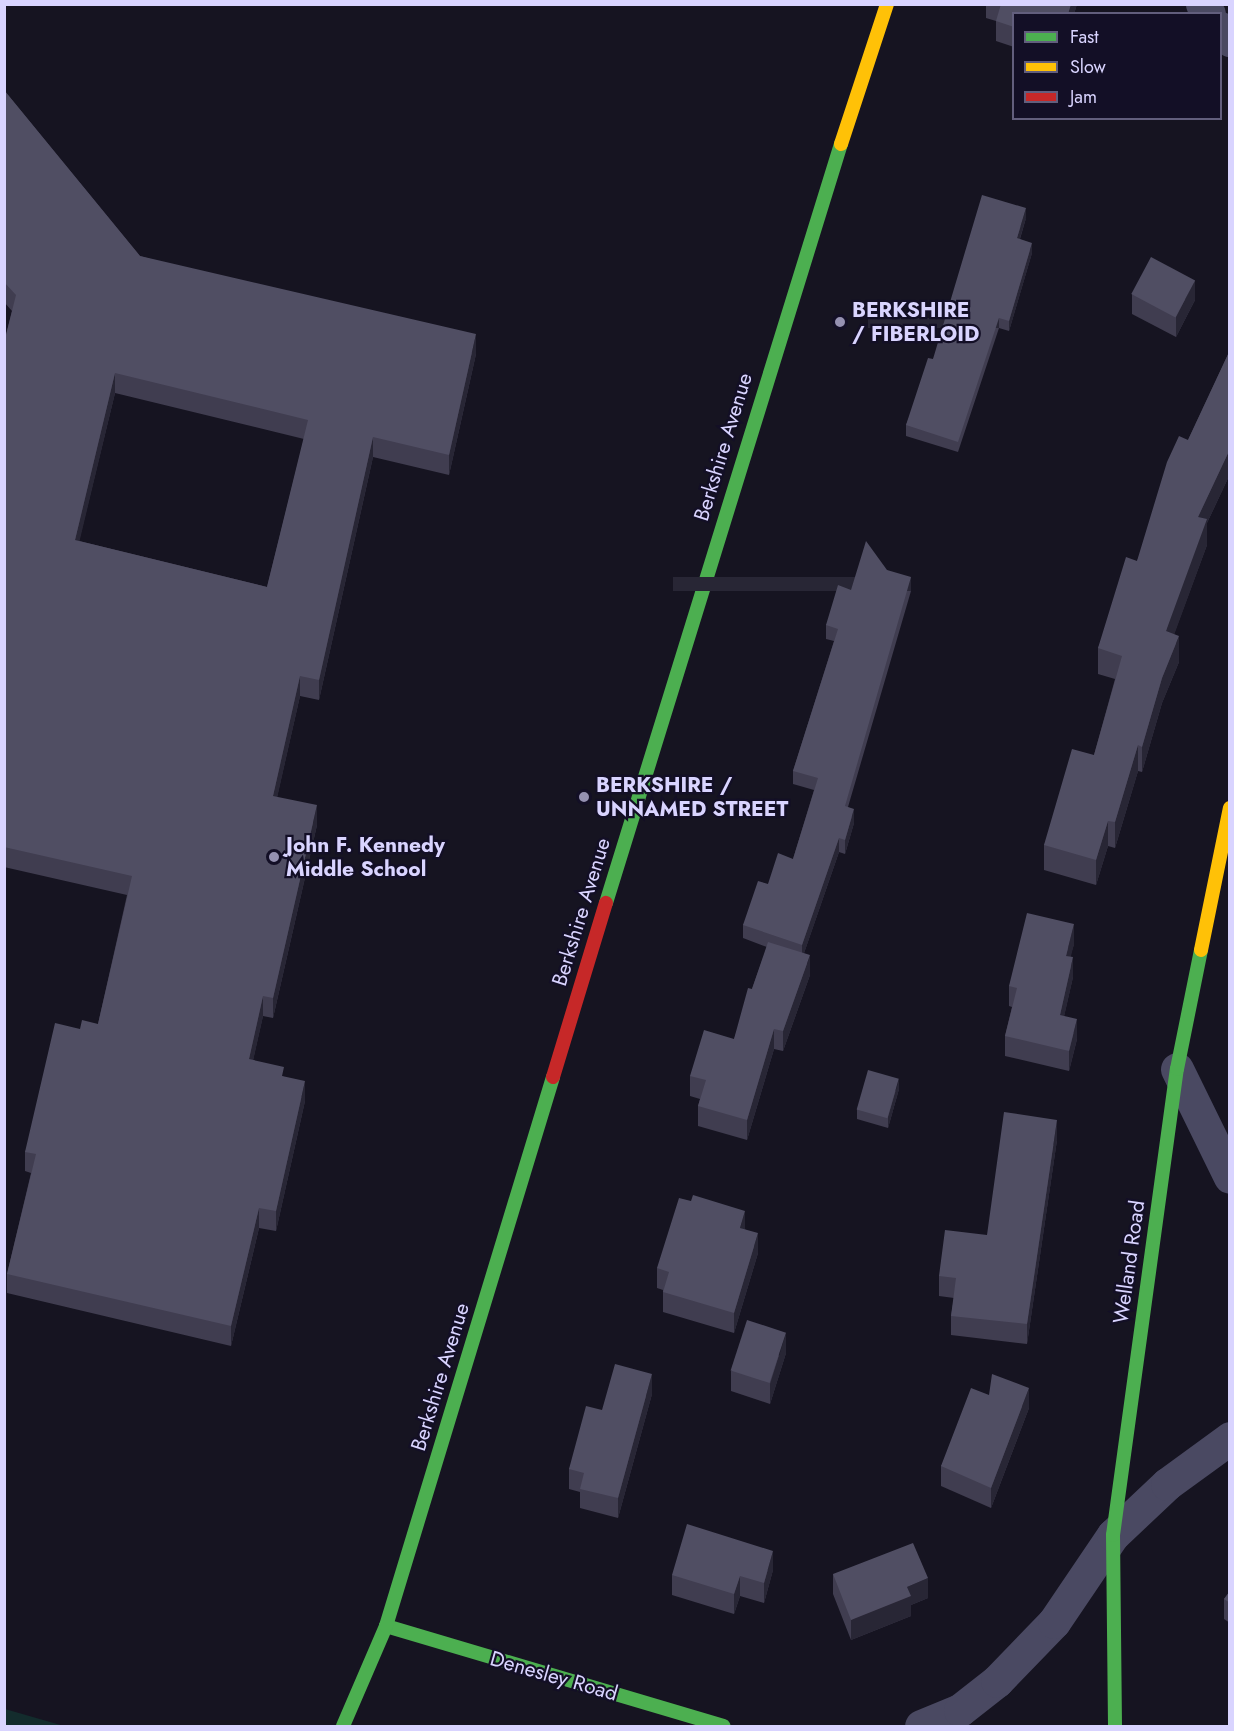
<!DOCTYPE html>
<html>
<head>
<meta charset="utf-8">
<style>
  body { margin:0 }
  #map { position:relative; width:1234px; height:1731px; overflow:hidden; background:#161421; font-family:Jost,sans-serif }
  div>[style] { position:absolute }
  .green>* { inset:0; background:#132c2d }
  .street>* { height:33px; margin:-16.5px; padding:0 16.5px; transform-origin:16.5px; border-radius:16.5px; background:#4a4962 }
  .fast>* { height:14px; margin:-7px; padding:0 7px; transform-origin:7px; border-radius:7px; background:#4caf50 }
  .slow>* { height:14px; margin:-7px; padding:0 7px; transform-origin:7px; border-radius:7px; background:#ffc107 }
  .jam>* { height:14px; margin:-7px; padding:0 7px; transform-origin:7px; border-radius:7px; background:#c62828 }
  .wall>* { inset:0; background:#403d50 }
  .shaded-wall>* { inset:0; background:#282635; transform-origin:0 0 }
  .building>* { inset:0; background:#504e63; transform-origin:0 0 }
  .dots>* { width:16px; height:16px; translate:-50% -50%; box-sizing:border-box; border:3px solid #130f26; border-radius:50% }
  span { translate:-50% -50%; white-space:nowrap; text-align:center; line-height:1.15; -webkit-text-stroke:4.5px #130f26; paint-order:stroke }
  .poi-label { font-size:21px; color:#d9d4ff; font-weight:700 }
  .left { translate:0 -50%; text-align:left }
  .street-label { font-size:21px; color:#d9d4ff }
  .frame { position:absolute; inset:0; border:6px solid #d9d4ff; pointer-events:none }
  .legend { position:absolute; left:1012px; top:12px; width:210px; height:108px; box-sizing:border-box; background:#130f26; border:2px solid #625e7d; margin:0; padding:8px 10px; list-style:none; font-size:18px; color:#d9d4ff }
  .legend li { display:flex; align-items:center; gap:12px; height:30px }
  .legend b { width:30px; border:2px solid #625e7d }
</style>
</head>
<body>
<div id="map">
  <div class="green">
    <i style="clip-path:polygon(4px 1709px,5px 1709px,64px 1726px,5px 1726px)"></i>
  </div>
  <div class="street">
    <i style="left:1202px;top:4px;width:12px;rotate:55deg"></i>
    <i style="left:1220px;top:28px;width:16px;rotate:50deg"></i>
    <i style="left:1177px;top:1069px;width:120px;rotate:63.9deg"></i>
    <i style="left:921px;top:1726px;width:42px;rotate:-22.3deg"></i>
    <i style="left:960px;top:1710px;width:47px;rotate:-38.1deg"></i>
    <i style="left:997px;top:1681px;width:82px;rotate:-46deg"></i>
    <i style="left:1054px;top:1622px;width:105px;rotate:-55.9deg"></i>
    <i style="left:1113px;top:1535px;width:74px;rotate:-43.4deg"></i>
    <i style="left:1167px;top:1484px;width:78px;rotate:-36.1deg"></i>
  </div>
  <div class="fast">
    <i style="left:606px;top:903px;width:795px;rotate:-72.8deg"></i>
    <i style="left:386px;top:1626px;width:352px;rotate:16.5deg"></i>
    <i style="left:343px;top:1726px;width:109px;rotate:-66.7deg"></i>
    <i style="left:386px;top:1626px;width:574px;rotate:-73.08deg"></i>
    <i style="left:1115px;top:1726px;width:191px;rotate:-90.6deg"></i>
    <i style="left:1113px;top:1535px;width:470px;rotate:-82.2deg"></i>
    <i style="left:1177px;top:1069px;width:121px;rotate:-78.6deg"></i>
  </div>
  <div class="slow">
    <i style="left:841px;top:144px;width:147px;rotate:-71.8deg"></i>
    <i style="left:1201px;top:950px;width:145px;rotate:-78.5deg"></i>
  </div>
  <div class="jam">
    <i style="left:553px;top:1077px;width:182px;rotate:-73.1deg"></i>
  </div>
  <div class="wall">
    <i style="clip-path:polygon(986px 4px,1077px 4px,1074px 14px,1014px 14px,1014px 47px,996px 41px,996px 21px,986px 18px)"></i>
    <i style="clip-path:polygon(evenodd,4px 90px,140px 256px,476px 354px,449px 475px,373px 457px,319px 700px,300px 696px,277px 797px,317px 825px,273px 1018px,263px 1016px,253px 1060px,284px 1077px,305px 1101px,276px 1231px,259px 1228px,231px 1346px,7px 1293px,7px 1274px,31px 1173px,25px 1171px,25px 1152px,80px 1029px,98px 1024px,127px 895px,4px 867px,4px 343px,12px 311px,4px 302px,4px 90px,115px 393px,304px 439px,267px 587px,79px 541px,115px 393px)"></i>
    <i style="clip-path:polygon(1026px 218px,1020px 239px,1032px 253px,1009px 331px,999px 328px,958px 452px,906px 436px,906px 425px,933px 359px)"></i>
    <i style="clip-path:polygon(1132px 294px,1195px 300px,1176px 337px,1132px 314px)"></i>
    <i style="clip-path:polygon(1230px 350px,1230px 474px,1207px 523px,1207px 545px,1174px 634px,1179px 662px,1162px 703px,1142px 772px,1138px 771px,1115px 848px,1108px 846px,1096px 885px,1044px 870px,1044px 845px,1094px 755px,1115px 679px,1098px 674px,1098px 648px,1137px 561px,1188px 440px)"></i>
    <i style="clip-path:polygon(887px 570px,911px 591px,848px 807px,854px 823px,845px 854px,839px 852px,804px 953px,810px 975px,783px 1051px,774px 1049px,747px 1140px,698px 1126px,698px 1106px,700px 1099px,690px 1096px,690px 1076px,734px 1039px,767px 947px,743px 938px,743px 925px,768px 884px,793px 859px,814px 790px,793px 784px,793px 771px,834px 641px,826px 639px,826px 625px,851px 590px)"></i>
    <i style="clip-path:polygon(1074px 944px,1070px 957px,1073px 977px,1064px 1016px,1077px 1039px,1069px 1071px,1005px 1056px,1005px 1036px,1012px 1007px,1009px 1006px,1009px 986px)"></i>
    <i style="clip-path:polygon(899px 1089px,888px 1128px,857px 1119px,857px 1109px)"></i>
    <i style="clip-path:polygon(1057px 1140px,1027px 1344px,951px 1335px,951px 1316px,954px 1298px,939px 1296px,939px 1276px,987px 1235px)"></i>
    <i style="clip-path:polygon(745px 1229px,758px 1253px,734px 1333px,663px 1312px,663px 1290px,657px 1288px,657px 1268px)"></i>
    <i style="clip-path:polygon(786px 1353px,770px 1404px,731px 1391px,731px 1371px)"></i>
    <i style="clip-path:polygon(652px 1394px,618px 1518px,580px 1508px,580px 1492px,569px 1489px,569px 1469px,602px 1410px)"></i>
    <i style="clip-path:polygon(989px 1395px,1029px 1408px,991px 1508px,941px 1486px,941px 1466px)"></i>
    <i style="clip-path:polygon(773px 1570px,764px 1603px,740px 1596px,734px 1614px,672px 1595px,672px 1575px)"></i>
    <i style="clip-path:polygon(833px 1574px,928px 1598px,911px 1605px,911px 1616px,851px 1640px,833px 1594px)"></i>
    <i style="clip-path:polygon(1230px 1591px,1230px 1623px,1224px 1619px,1224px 1599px)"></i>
  </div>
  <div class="shaded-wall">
    <i style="clip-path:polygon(1071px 4px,1077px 4px,1074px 14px,1068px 14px)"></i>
    <i style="clip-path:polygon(1026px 208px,1026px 218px,1017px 248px,1017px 238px)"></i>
    <i style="clip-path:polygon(1032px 243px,1032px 253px,1009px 331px,1009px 321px)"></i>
    <i style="clip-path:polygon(1195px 280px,1195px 300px,1176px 337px,1176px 317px)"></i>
    <i style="left:999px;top:318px;width:10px;height:131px;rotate:90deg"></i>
    <i style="clip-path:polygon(476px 334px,476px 354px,449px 475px,449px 455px)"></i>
    <i style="clip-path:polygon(115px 373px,115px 393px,75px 560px,75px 540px)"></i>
    <i style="clip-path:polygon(373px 437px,373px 457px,319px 700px,319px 680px)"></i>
    <i style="clip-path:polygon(1230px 449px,1230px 474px,1207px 523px,1207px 545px,1166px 657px,1166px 631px,1198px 517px)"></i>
    <i style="left:911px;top:577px;width:14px;height:238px;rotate:90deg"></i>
    <i style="clip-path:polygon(1179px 636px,1179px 662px,1162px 703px,1142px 772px,1142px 747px,1162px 678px)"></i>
    <i style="clip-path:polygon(300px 676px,300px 696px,273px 816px,273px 796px)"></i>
    <i style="clip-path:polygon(1138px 745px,1138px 771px,1115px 848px,1115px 822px)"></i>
    <i style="clip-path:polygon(317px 805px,317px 825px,273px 1018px,273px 998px)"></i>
    <i style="clip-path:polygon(854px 809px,854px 823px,845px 854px,845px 840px)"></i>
    <i style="clip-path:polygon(1108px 821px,1108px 846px,1096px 885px,1096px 860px)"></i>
    <i style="clip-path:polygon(839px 838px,839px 852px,802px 959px,802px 945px)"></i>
    <i style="clip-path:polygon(1074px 924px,1074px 944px,1066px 976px,1066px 956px)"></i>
    <i style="clip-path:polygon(810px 955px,810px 975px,783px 1051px,783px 1031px)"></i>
    <i style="clip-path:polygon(1073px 957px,1073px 977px,1060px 1035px,1060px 1015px)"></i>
    <i style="clip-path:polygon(263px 996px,263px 1016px,249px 1079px,249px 1059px)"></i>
    <i style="clip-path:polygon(1077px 1019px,1077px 1039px,1069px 1071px,1069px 1051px)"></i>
    <i style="clip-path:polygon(774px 1029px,774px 1049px,747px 1140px,747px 1120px)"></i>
    <i style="clip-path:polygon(899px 1079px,899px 1089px,888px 1128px,888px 1117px)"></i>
    <i style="clip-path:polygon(305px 1081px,305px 1101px,276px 1231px,276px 1211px)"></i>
    <i style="clip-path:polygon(1057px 1120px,1057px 1140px,1027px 1344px,1027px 1324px)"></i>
    <i style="clip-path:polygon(259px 1208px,259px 1228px,231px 1346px,231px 1326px)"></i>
    <i style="clip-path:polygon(745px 1211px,745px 1231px,740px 1228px)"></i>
    <i style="clip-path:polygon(758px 1233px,758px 1253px,734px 1333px,734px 1313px)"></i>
    <i style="clip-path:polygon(786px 1333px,786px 1353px,770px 1404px,770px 1384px)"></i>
    <i style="clip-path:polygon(652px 1374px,652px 1394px,618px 1518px,618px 1498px)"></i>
    <i style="clip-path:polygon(1029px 1388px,1029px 1408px,991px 1508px,991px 1488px)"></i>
    <i style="clip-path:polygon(773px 1551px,773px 1570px,764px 1603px,764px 1583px)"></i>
    <i style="clip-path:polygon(740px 1576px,740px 1596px,734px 1614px,734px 1594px)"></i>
    <i style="clip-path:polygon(928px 1578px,928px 1598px,911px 1605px,911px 1616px,851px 1640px,851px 1620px,907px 1587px)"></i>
  </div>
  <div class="building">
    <i style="clip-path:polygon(1001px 4px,1071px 4px,1068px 14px,1014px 14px,1014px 27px,996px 21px)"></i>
    <i style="clip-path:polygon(evenodd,4px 90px,140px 256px,476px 334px,449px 455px,373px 437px,319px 680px,300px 676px,273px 796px,317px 805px,273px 998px,263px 996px,249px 1059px,284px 1067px,282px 1076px,305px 1081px,276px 1211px,259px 1208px,231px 1326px,7px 1274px,36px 1154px,25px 1152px,55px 1023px,80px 1029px,82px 1020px,98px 1024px,132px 876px,4px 847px,4px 343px,16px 295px,4px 282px,4px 90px,115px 373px,308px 420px,267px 587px,75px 540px,115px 373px)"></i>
    <i style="clip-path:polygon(982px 195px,1026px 208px,1017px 238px,1032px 243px,1009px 321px,999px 318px,958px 442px,906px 425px,928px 358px,933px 359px)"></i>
    <i style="left:1151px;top:257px;width:50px;height:42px;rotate:28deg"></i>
    <i style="clip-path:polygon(1230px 350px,1230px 449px,1198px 517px,1207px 519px,1166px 631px,1179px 636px,1162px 678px,1142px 747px,1138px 745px,1115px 822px,1108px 821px,1096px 860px,1044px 845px,1072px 749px,1094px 755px,1122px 656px,1098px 648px,1126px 557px,1137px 561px,1167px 462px,1179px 436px,1188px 440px)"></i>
    <i style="clip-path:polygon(866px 541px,887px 570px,911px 577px,845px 806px,854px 809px,845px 840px,839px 838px,802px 945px,743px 925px,758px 881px,768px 884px,778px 853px,793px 859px,818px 778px,793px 771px,838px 629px,826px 625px,838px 585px,851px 590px)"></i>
    <i style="clip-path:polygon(1027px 913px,1074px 924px,1066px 956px,1073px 957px,1060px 1015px,1077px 1019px,1069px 1051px,1005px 1036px,1017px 988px,1009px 986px)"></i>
    <i style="clip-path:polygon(768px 942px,810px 955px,783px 1031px,774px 1029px,747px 1120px,698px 1106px,706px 1080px,690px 1076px,704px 1030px,734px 1039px,748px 988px,752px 989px)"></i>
    <i style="left:868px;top:1070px;width:32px;height:41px;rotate:16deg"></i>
    <i style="clip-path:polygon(1004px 1112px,1057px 1120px,1027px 1324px,951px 1316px,956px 1278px,939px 1276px,945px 1230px,987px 1235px)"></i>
    <i style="clip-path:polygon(693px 1195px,745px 1211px,740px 1228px,758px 1233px,734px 1313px,663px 1292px,669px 1272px,657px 1268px,679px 1198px,691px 1201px)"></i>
    <i style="left:747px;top:1320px;width:41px;height:53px;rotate:18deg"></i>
    <i style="clip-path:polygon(615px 1364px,652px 1374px,618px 1498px,580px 1489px,584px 1473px,569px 1469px,586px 1406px,602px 1410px)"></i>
    <i style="clip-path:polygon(992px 1374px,1029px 1388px,991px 1488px,941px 1466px,971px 1388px,989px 1395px)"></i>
    <i style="clip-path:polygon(687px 1524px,773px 1551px,764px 1583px,740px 1576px,734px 1594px,672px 1575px)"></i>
    <i style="clip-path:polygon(913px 1543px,928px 1578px,907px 1587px,911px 1596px,851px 1620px,833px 1574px)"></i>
    <i style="clip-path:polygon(1230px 1591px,1230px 1603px,1224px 1599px)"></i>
  </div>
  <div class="dots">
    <i style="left:840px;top:322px;background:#9591b1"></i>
    <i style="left:584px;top:797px;background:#9591b1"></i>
    <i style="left:274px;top:857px;background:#9591b1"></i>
  </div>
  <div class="poi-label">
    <span class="left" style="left:852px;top:322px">BERKSHIRE<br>/ FIBERLOID</span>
    <span class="left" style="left:596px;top:797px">BERKSHIRE /<br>UNNAMED STREET</span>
    <span class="left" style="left:286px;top:857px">John F. Kennedy<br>Middle School</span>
  </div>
  <div class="street-label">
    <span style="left:723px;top:447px;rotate:-73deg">Berkshire Avenue</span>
    <span style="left:581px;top:912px;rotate:-73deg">Berkshire Avenue</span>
    <span style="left:1129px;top:1262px;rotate:-82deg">Welland Road</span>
    <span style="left:440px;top:1377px;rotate:-73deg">Berkshire Avenue</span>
    <span style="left:554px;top:1676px;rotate:16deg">Denesley Road</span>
  </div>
  <div class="frame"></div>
  <ul class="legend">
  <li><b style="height:8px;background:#4caf50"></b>Fast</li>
  <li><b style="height:8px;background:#ffc107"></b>Slow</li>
  <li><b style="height:8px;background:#c62828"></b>Jam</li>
  </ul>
</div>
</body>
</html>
